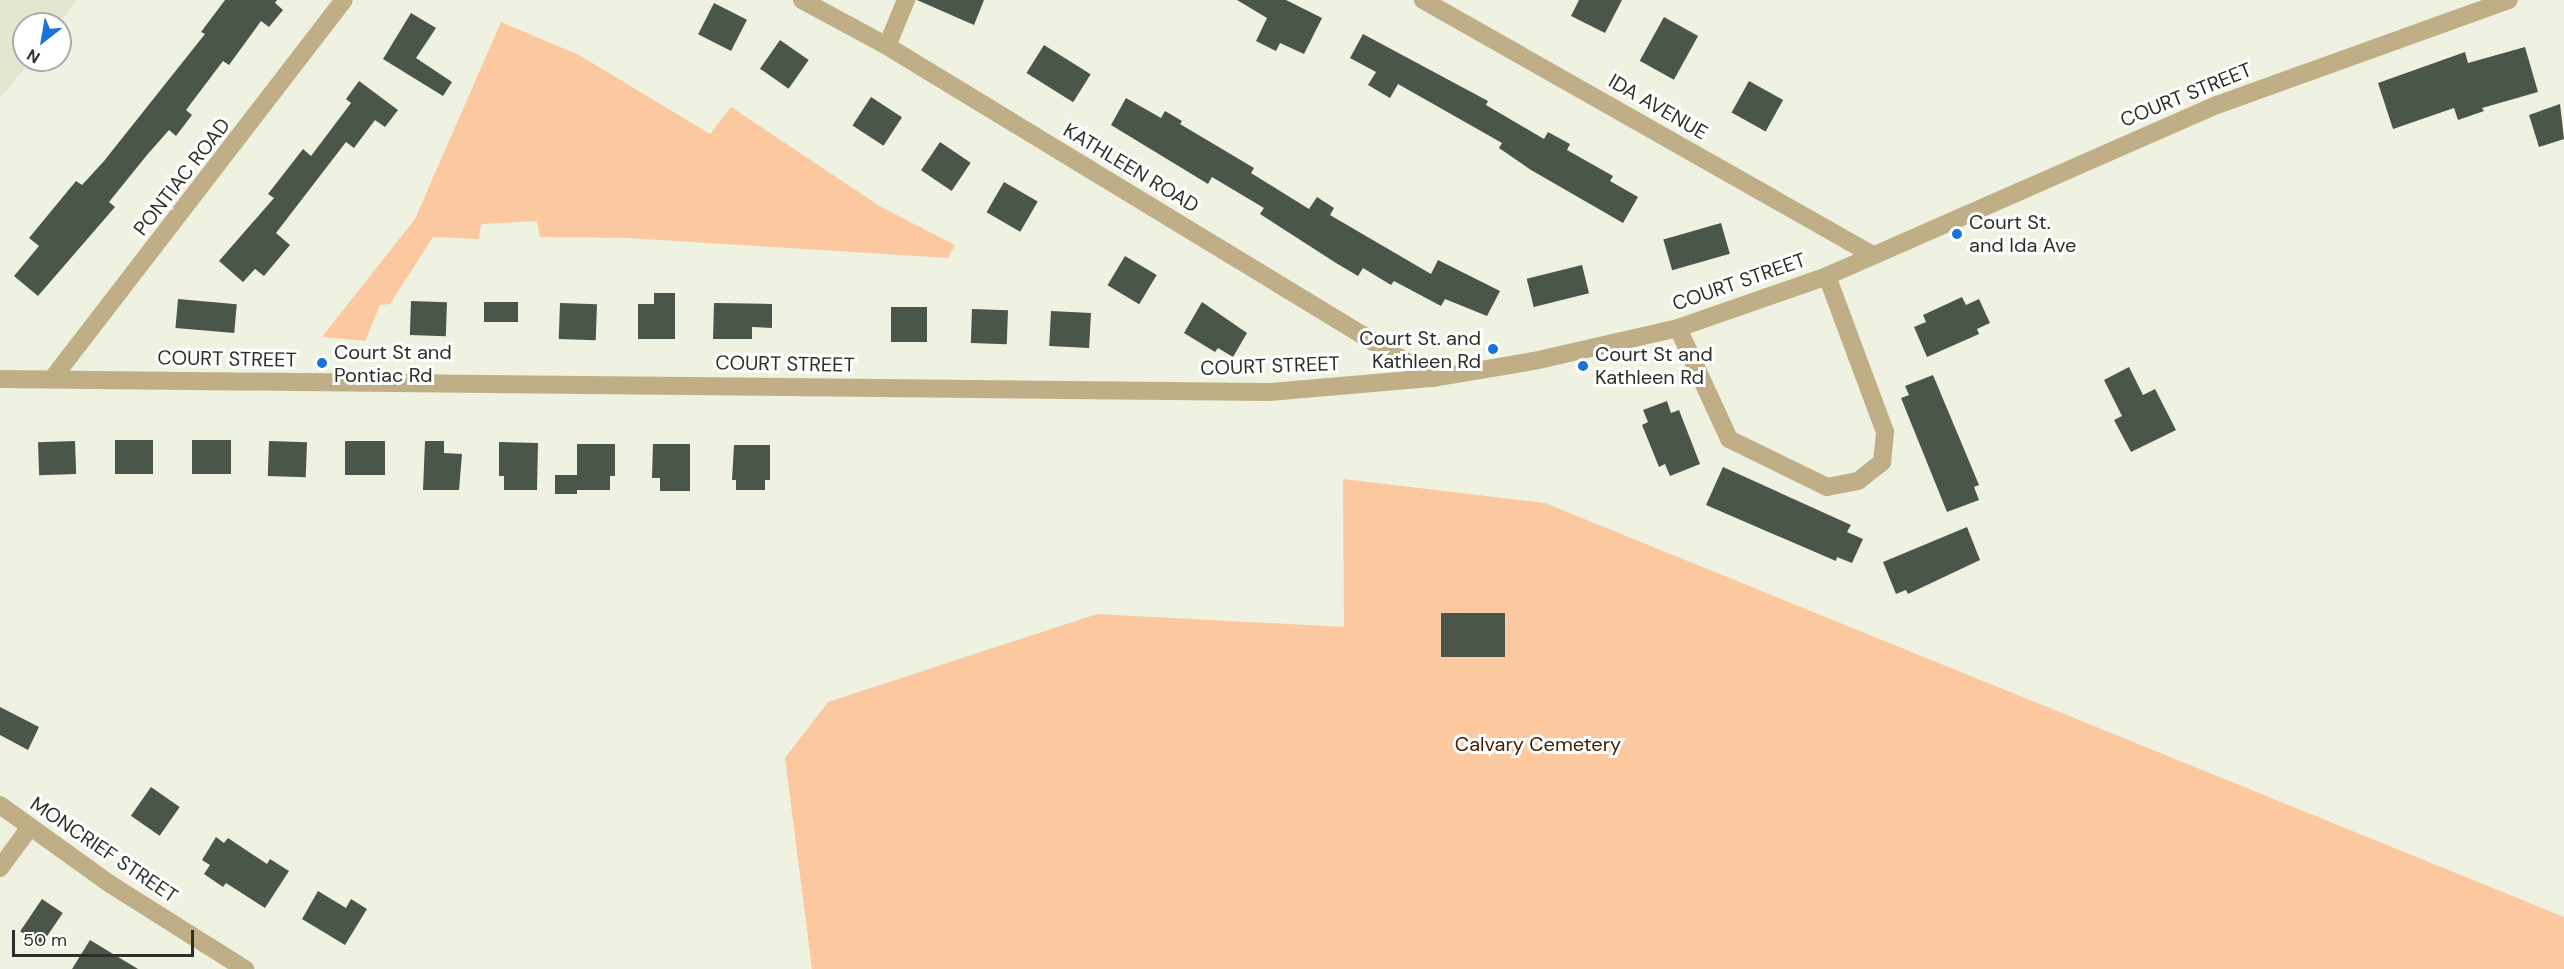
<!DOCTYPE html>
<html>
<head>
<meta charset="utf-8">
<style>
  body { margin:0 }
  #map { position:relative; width:2564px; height:969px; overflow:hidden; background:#eff2e1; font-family:"DM Sans",sans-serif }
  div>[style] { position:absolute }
  .built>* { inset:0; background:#e3e7cf }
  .green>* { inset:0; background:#fbc8a0 }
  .building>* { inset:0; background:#4b564b; transform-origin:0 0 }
  .minor>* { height:18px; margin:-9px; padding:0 9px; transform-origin:9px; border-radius:9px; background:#bfae86 }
  .dots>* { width:16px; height:16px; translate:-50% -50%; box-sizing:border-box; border:3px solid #fff; border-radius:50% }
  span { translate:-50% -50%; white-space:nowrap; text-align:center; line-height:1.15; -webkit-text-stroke:6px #fff; paint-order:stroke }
  .street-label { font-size:20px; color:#2e2f28 }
  .poi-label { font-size:20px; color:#2e2f28 }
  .left { translate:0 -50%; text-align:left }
  .right { translate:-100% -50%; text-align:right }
  .park-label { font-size:20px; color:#412204 }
  .north { position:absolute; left:12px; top:12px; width:60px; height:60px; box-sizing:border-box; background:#fff; border:2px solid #abaca9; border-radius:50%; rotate:211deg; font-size:16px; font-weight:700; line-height:24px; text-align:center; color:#2e2f28 }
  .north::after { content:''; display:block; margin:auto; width:21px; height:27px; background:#1a72dc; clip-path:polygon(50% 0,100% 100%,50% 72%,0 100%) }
  .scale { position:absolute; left:12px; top:930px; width:182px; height:27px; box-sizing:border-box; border:3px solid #2e2f28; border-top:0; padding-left:8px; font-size:18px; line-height:21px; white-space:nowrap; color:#2e2f28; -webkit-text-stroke:4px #fff; paint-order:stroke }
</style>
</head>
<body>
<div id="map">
  <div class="built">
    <i style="clip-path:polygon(0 0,76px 0,59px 24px,24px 24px,24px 60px,32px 60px,0 98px)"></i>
  </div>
  <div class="green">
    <i style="clip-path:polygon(501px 22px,579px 55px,710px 134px,731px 107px,881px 207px,955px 245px,948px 258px,629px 238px,540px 237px,537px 221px,481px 224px,479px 239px,433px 237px,390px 304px,380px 305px,365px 341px,322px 337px,415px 219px)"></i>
    <i style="clip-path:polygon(1343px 479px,1545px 503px,2564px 917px,2564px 969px,812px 969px,785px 758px,828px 702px,1097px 614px,1344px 627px)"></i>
  </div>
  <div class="building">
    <i style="clip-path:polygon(225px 0,277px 0,275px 3px,283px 10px,269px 27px,261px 21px,229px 65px,223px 61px,186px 110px,192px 115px,176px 136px,169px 130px,147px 155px,109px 202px,115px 207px,38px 296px,14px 276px,39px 246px,29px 238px,76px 181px,82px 185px,104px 161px,205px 34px,201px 32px)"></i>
    <i style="clip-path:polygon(917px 0,984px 0,974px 25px)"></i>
    <i style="clip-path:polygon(1237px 0,1286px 0,1322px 18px,1304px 54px,1280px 43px,1276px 51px,1256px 41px,1267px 18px)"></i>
    <i style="clip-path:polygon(1579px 0,1622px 0,1605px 33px,1571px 16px)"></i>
    <i style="left:714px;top:3px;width:37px;height:35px;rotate:27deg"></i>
    <i style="clip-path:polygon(411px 13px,436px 28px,416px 58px,452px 82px,443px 96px,383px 59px)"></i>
    <i style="left:1664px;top:17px;width:39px;height:50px;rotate:29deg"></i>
    <i style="clip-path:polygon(1363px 34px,1488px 101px,1486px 105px,1544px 139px,1548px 132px,1570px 144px,1567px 150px,1613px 176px,1610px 181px,1638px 197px,1623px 223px,1531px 170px,1499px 148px,1502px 143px,1398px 84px,1390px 98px,1368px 85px,1376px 72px,1350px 58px)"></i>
    <i style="left:780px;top:40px;width:35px;height:35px;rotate:35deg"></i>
    <i style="left:1044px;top:45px;width:55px;height:33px;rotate:32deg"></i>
    <i style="clip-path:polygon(2525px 47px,2538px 92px,2482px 108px,2484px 111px,2458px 120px,2454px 108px,2393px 129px,2378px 83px,2465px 52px,2468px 63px)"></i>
    <i style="clip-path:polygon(359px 81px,398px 110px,385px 127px,375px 120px,354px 148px,346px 142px,276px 233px,290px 245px,264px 276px,255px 269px,243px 282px,219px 261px,274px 198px,268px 194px,303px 149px,311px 156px,351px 103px,346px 99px)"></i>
    <i style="left:1749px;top:81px;width:39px;height:36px;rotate:29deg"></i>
    <i style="left:871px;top:97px;width:37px;height:34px;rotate:33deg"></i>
    <i style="clip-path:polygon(1126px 98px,1161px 118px,1165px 111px,1182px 121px,1180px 124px,1254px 168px,1251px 173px,1309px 209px,1317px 197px,1334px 208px,1330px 215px,1431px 274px,1438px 260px,1500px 291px,1487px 316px,1445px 299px,1441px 306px,1394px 281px,1391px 285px,1363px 268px,1358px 276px,1336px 263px,1260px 214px,1264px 208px,1212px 177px,1208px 184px,1111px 125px)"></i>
    <i style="clip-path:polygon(2560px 104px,2564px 139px,2539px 147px,2529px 115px)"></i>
    <i style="left:940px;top:142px;width:37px;height:34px;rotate:34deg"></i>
    <i style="left:1004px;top:182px;width:39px;height:35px;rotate:30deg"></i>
    <i style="left:1721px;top:223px;width:32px;height:60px;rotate:74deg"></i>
    <i style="left:1125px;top:256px;width:37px;height:34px;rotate:31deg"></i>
    <i style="left:1582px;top:265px;width:29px;height:57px;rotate:76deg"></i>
    <i style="clip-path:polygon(654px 293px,675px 293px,675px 339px,638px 339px,638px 304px,654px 304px)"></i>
    <i style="clip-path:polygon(1962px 297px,1966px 305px,1979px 299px,1990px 323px,1977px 329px,1979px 334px,1927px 357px,1914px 327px,1926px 322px,1923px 315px)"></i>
    <i style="left:178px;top:299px;width:59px;height:29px;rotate:5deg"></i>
    <i style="left:411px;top:301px;width:36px;height:34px;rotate:2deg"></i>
    <i style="left:484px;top:302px;width:34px;height:20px"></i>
    <i style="clip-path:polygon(1202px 302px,1247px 333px,1233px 357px,1218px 348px,1215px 352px,1184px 333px)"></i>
    <i style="left:560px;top:303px;width:37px;height:36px;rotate:2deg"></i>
    <i style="clip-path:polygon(714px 303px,772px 304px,772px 328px,752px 327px,752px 339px,713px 339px)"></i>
    <i style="left:891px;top:307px;width:36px;height:35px"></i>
    <i style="left:972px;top:309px;width:36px;height:34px;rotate:2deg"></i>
    <i style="left:1051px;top:311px;width:40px;height:35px;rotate:3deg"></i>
    <i style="clip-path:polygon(2129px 367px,2143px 395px,2155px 389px,2176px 430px,2131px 452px,2114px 420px,2122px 416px,2104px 380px)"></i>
    <i style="clip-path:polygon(1933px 375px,1979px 485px,1974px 487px,1979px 500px,1947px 512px,1901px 398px,1909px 395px,1905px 386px)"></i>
    <i style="clip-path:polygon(1667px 401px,1671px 413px,1679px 410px,1700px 464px,1670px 476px,1665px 464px,1659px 467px,1642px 425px,1648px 422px,1643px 410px)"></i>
    <i style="left:115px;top:440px;width:38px;height:34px"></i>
    <i style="left:192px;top:440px;width:39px;height:34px"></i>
    <i style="left:75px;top:441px;width:33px;height:37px;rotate:88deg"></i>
    <i style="left:269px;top:441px;width:38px;height:35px;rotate:2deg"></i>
    <i style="left:345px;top:441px;width:40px;height:34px"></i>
    <i style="clip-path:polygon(425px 441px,444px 441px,444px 453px,462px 454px,459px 490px,423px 490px)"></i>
    <i style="clip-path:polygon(499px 442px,538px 443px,537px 490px,504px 490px,504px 476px,499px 476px)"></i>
    <i style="clip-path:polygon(577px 444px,615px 444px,615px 476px,610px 476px,610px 490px,577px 490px)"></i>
    <i style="clip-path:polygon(653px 444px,690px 444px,690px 491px,660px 491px,660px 478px,652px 478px)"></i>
    <i style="clip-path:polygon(734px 445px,770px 445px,770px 480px,765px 480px,765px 490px,736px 490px,736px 480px,732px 480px)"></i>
    <i style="clip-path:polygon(1723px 467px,1851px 525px,1847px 532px,1863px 539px,1852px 563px,1837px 557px,1836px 561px,1706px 505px)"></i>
    <i style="left:555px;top:475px;width:22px;height:19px"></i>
    <i style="clip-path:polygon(1967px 527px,1980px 560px,1908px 594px,1906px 590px,1896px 594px,1883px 562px)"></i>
    <i style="left:1441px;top:613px;width:64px;height:44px"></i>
    <i style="clip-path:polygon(0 707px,39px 727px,28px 750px,0 735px)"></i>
    <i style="left:151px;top:787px;width:35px;height:35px;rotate:35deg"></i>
    <i style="clip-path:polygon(216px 837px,224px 843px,228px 838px,267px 864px,270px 859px,289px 871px,265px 908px,226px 883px,223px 887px,204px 874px,210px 865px,202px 860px)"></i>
    <i style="clip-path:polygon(318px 891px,346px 908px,351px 899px,367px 909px,345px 945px,302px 919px)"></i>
    <i style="left:42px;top:899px;width:25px;height:39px;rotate:34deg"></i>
    <i style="clip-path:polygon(90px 940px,138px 969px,72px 969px)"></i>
  </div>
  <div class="minor">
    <i style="left:802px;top:0;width:97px;rotate:28.4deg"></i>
    <i style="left:887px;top:46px;width:639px;rotate:31.3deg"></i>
    <i style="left:1423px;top:0;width:515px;rotate:29.55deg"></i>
    <i style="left:887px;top:46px;width:50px;rotate:-67.6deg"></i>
    <i style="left:1678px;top:328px;width:122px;rotate:65.3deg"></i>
    <i style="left:1729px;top:439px;width:109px;rotate:26.1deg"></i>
    <i style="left:1827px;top:487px;width:32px;rotate:-11deg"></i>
    <i style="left:1858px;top:481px;width:31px;rotate:-38deg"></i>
    <i style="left:1882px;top:462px;width:30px;rotate:-84deg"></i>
    <i style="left:1885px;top:432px;width:166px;rotate:-110.4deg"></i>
    <i style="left:0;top:379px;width:1269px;rotate:0.59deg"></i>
    <i style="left:1269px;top:392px;width:165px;rotate:-4.9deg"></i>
    <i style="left:1433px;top:378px;width:102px;rotate:-9.6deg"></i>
    <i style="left:1534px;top:361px;width:148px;rotate:-12.9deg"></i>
    <i style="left:1678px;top:328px;width:158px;rotate:-19.2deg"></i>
    <i style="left:1827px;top:276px;width:426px;rotate:-23.7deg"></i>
    <i style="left:2217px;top:105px;width:310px;rotate:-19.8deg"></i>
    <i style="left:52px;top:379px;width:478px;rotate:-52.4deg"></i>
    <i style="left:0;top:805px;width:135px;rotate:35.7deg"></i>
    <i style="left:110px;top:884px;width:160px;rotate:32.2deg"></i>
    <i style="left:0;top:868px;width:51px;rotate:-53.8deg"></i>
  </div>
  <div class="dots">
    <i style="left:1957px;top:234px;background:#1a72dc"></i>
    <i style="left:1493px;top:349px;background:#1a72dc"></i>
    <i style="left:322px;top:363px;background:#1a72dc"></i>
    <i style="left:1583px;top:366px;background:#1a72dc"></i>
  </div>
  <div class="street-label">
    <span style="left:2186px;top:95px;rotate:-22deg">COURT STREET</span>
    <span style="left:1658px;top:107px;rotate:30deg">IDA AVENUE</span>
    <span style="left:1131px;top:168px;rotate:31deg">KATHLEEN ROAD</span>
    <span style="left:182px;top:177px;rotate:-52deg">PONTIAC ROAD</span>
    <span style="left:1739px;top:282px;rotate:-19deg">COURT STREET</span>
    <span style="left:227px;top:359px;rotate:1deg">COURT STREET</span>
    <span style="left:785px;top:364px;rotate:1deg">COURT STREET</span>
    <span style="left:1270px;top:366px;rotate:-2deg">COURT STREET</span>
    <span style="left:104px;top:850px;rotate:34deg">MONCRIEF STREET</span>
  </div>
  <div class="poi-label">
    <span class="left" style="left:1969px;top:234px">Court St.<br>and Ida Ave</span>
    <span class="right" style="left:1481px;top:350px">Court St. and<br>Kathleen Rd</span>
    <span class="left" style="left:334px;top:364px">Court St and<br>Pontiac Rd</span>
    <span class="left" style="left:1595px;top:366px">Court St and<br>Kathleen Rd</span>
  </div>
  <div class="park-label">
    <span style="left:1538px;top:744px">Calvary Cemetery</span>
  </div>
  <div class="north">N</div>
  <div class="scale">50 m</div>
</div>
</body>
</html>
